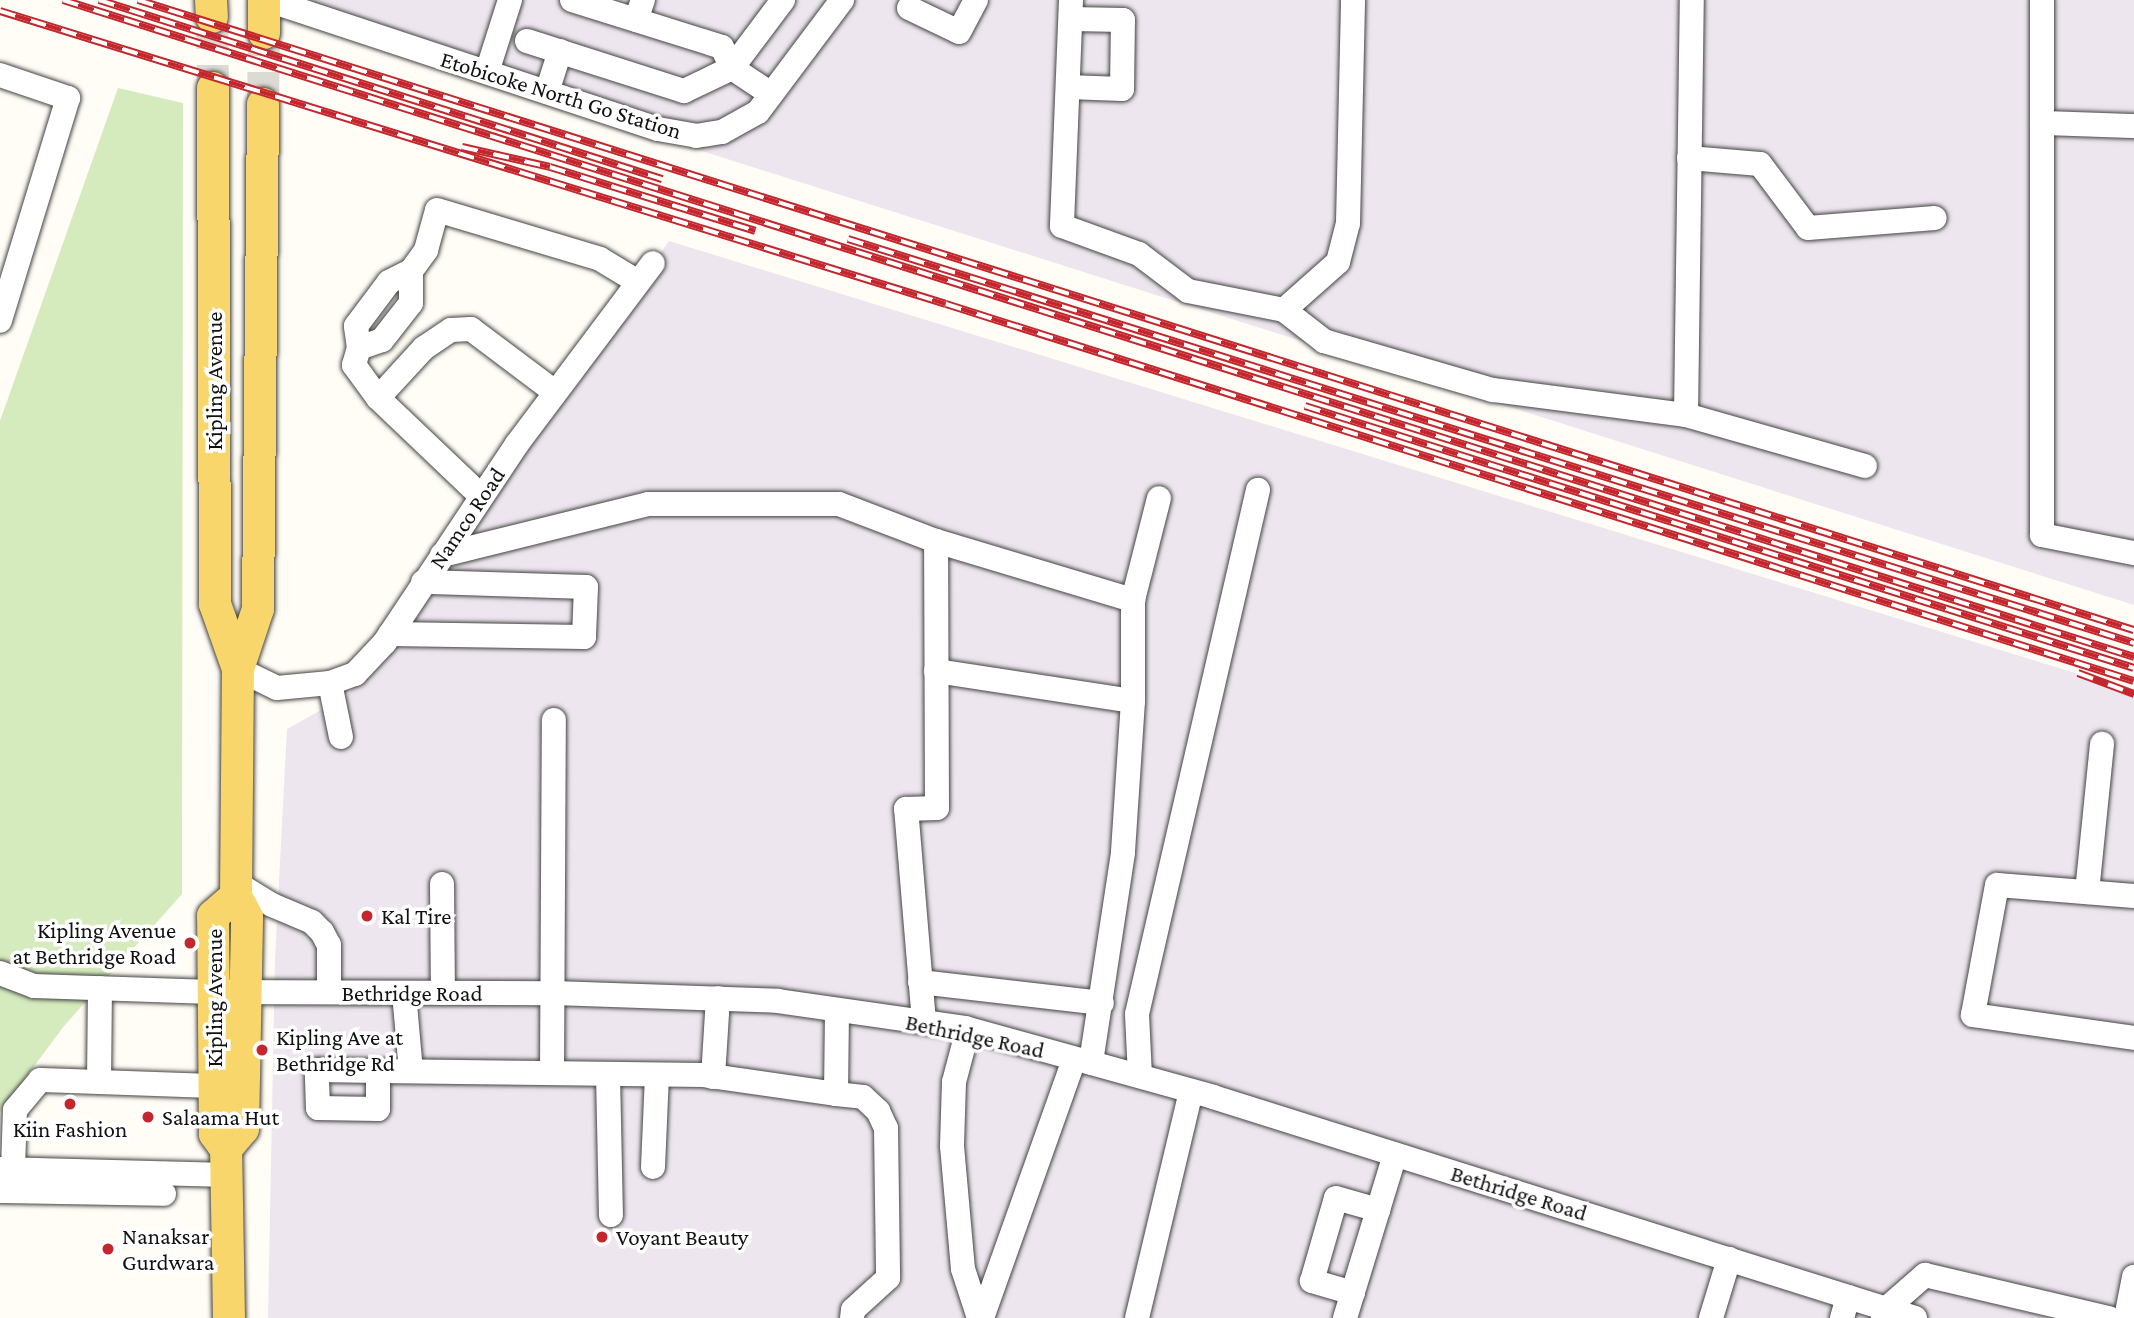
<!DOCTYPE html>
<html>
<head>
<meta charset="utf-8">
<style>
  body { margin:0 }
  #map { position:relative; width:2134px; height:1318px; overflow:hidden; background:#fffdf5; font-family:"Crimson Pro",serif }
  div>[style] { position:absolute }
  .industrial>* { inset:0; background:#eee6ef }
  .green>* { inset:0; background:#d5ebbd }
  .major-tunnel>* { height:32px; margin-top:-16px; transform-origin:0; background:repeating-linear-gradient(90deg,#dbdad3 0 32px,transparent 0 48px) }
  .roads { filter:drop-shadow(0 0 2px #444) drop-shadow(0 0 2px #444) }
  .minor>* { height:24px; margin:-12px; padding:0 12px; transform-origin:12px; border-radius:12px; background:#fff }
  .major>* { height:32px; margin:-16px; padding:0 16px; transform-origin:16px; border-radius:16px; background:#f9d66b }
  .rail>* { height:8px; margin-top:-4px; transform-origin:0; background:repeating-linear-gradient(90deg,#fff 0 16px,#c4262e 0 32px); box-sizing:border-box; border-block:2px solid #c4262e }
  .dots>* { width:19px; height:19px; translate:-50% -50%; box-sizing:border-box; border:4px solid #fff; border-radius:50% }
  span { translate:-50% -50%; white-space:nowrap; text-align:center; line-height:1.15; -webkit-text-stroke:7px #fff; paint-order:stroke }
  .street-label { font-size:23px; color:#111 }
  .poi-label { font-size:23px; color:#111 }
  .left { translate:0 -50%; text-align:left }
  .right { translate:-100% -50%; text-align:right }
</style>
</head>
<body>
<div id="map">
  <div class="industrial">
    <i style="clip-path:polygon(296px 0,2134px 0,2134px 605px,295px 22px)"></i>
    <i style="clip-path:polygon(669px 241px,2134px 691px,2134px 1318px,268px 1318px,275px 958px,287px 729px,348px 695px)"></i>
  </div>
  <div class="green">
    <i style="clip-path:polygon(118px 88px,183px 103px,182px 894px,64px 1026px,0 1112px,0 421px)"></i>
  </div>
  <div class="major-tunnel">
    <i style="left:212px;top:17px;width:71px;rotate:89.2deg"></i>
    <i style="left:263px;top:104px;width:71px;rotate:-89.2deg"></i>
  </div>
  <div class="roads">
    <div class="minor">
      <i style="left:268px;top:0;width:411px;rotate:18.3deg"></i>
      <i style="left:658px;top:129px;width:39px;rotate:10deg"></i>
      <i style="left:696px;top:136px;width:26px;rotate:-9deg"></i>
      <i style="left:722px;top:132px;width:41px;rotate:-29.1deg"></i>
      <i style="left:758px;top:112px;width:140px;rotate:-53.1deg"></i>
      <i style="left:572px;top:0;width:157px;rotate:17.4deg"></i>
      <i style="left:722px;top:47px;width:23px;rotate:65deg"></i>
      <i style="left:732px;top:68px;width:47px;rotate:33.7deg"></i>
      <i style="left:1071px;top:0;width:226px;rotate:92.3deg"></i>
      <i style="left:1062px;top:226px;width:82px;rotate:20deg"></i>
      <i style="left:1139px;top:254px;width:61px;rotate:37.1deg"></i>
      <i style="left:1188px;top:291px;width:98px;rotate:11.2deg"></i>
      <i style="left:1284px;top:310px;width:72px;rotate:-41.6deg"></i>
      <i style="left:1338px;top:262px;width:40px;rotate:-75.6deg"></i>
      <i style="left:1348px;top:223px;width:223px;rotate:-88.7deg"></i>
      <i style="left:2042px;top:0;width:535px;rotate:90deg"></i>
      <i style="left:2042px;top:535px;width:94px;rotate:11.1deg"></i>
      <i style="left:909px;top:8px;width:55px;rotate:25.6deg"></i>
      <i style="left:959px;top:32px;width:36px;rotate:-62deg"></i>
      <i style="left:636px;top:20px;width:21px;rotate:-71deg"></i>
      <i style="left:527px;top:41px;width:165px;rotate:17.7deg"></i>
      <i style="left:684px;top:91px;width:53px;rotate:-25.6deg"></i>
      <i style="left:732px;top:68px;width:85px;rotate:-53.1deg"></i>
      <i style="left:487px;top:72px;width:76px;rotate:-72.3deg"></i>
      <i style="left:0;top:75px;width:72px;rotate:18.7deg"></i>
      <i style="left:68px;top:98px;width:233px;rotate:107deg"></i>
      <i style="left:1068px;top:87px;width:54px;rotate:2.1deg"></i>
      <i style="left:1122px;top:89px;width:69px;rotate:-89.2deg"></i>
      <i style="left:1123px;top:20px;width:52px;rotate:-178.9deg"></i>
      <i style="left:547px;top:92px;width:43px;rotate:-72.4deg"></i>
      <i style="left:2042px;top:123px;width:92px;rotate:1.9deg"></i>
      <i style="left:1689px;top:158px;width:71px;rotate:4.8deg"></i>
      <i style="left:1760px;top:164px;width:80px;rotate:53.1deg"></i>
      <i style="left:1808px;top:228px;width:127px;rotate:-4.5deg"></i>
      <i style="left:1284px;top:310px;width:51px;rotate:37.8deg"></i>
      <i style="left:1324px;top:341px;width:176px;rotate:16.2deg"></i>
      <i style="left:1493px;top:390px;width:195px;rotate:7.4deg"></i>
      <i style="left:1686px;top:415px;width:415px;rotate:-89.2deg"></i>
      <i style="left:359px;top:348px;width:22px;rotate:-98deg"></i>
      <i style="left:356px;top:326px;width:55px;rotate:-53.1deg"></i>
      <i style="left:389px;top:282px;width:25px;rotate:-27deg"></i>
      <i style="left:378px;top:398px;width:68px;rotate:-47.4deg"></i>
      <i style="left:424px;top:348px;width:32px;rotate:-34deg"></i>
      <i style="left:451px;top:330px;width:20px;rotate:-3deg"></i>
      <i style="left:471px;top:329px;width:105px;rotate:36.9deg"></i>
      <i style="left:1686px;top:415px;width:186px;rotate:15.9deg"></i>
      <i style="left:481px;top:496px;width:142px;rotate:-136.4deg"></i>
      <i style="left:378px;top:398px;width:41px;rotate:-126deg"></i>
      <i style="left:354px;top:365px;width:18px;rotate:-74deg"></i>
      <i style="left:359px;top:348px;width:24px;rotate:-19deg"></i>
      <i style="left:382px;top:340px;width:47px;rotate:-51.9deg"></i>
      <i style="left:411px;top:303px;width:32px;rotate:-90deg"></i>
      <i style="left:411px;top:271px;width:26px;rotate:-54deg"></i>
      <i style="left:426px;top:250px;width:41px;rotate:-74.6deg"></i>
      <i style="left:437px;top:210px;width:170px;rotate:16.7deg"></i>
      <i style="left:600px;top:259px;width:44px;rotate:31.2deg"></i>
      <i style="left:442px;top:555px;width:212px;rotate:-13.9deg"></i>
      <i style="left:648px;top:504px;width:191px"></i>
      <i style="left:839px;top:504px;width:104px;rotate:20.9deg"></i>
      <i style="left:1133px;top:600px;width:105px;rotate:-75.7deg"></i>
      <i style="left:390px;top:634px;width:194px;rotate:0.9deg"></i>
      <i style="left:584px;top:637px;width:50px;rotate:-87.7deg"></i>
      <i style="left:586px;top:587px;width:163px;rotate:-178.2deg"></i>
      <i style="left:238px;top:669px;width:43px;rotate:26deg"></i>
      <i style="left:277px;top:688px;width:53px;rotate:-5.4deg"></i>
      <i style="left:330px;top:683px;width:27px;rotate:-20deg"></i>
      <i style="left:355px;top:674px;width:44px;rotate:-46.8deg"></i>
      <i style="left:385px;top:642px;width:238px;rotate:-56.3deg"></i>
      <i style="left:517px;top:444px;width:226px;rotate:-53.1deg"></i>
      <i style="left:936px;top:671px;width:199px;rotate:8.7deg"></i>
      <i style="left:330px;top:683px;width:55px;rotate:78.5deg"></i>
      <i style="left:236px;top:883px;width:42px;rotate:31.4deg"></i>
      <i style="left:272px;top:905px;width:43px;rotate:23deg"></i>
      <i style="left:312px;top:922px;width:14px;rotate:45deg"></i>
      <i style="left:322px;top:932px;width:15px;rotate:62deg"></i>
      <i style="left:329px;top:945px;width:47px;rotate:90deg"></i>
      <i style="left:442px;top:884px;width:109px;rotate:89.5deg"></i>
      <i style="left:2087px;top:892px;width:149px;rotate:-84.2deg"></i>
      <i style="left:2134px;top:896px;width:137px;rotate:-175.4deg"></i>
      <i style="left:1997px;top:885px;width:132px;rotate:100.5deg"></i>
      <i style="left:1973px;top:1015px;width:163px;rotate:8.1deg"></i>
      <i style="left:0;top:973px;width:36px;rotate:21deg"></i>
      <i style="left:34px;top:986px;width:178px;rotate:1.9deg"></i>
      <i style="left:212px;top:992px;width:342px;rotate:0.2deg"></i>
      <i style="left:554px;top:993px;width:224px;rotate:2deg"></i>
      <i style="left:778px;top:1001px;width:189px;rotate:8.2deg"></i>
      <i style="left:965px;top:1028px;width:257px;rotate:15.5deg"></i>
      <i style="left:1213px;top:1097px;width:736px;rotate:17.47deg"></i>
      <i style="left:920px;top:982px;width:183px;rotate:6.6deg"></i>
      <i style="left:404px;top:993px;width:78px;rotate:84.9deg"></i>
      <i style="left:924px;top:1022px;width:214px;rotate:-94.8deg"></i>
      <i style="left:906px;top:809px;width:31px;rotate:-2deg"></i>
      <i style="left:937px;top:808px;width:267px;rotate:-90.2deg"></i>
      <i style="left:936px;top:541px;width:206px;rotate:16.7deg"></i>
      <i style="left:1133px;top:600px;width:101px;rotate:90deg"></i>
      <i style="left:1133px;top:701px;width:152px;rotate:93.8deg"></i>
      <i style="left:1123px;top:853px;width:212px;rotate:98.7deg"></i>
      <i style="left:968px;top:1029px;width:55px;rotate:104.8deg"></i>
      <i style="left:954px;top:1082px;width:64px;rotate:91.8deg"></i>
      <i style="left:952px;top:1146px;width:123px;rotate:84.9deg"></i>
      <i style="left:963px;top:1269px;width:52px;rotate:71.9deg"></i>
      <i style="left:378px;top:1071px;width:38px;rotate:90deg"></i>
      <i style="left:378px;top:1109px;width:60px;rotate:-179deg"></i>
      <i style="left:318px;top:1108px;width:38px;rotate:-92deg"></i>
      <i style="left:317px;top:1070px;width:61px;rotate:0.9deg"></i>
      <i style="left:378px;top:1071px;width:326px;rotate:0.7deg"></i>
      <i style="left:704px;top:1075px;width:133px;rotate:8.2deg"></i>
      <i style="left:836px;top:1094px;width:84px;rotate:-89.3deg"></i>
      <i style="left:552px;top:1073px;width:353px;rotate:-89.7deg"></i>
      <i style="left:608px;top:1074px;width:141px;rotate:88.8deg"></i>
      <i style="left:1140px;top:1076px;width:62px;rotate:-92.8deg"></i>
      <i style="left:1137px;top:1014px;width:538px;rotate:-77deg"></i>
      <i style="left:713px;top:1077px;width:79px;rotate:-86.4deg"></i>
      <i style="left:99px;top:1082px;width:94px;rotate:-89.4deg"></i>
      <i style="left:836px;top:1094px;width:27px;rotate:6deg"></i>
      <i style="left:863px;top:1097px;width:21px;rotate:43deg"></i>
      <i style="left:878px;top:1111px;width:19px;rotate:65deg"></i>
      <i style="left:886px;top:1128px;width:150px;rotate:89.2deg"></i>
      <i style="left:888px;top:1278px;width:47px;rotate:137.6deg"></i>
      <i style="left:853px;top:1310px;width:8px;rotate:97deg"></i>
      <i style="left:653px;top:1167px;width:92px;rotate:-87.5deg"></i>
      <i style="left:0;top:1169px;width:226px;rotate:1.5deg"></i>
      <i style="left:13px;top:1169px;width:59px;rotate:-88.1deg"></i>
      <i style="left:15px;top:1110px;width:39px;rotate:-50deg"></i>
      <i style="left:40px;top:1080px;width:174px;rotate:2deg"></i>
      <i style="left:0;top:1191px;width:164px;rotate:1deg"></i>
      <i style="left:1353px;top:1293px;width:43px;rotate:-163.7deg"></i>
      <i style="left:1312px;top:1281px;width:86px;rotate:-73.9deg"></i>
      <i style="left:1336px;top:1198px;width:44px;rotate:15.9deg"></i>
      <i style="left:982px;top:1318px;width:275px;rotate:-70.4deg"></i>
      <i style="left:1137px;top:1318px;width:233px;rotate:-76.6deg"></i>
      <i style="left:1345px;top:1318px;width:171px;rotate:-73deg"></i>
      <i style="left:1711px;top:1318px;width:62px;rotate:-73deg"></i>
      <i style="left:1842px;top:1318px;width:22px;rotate:-74deg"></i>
      <i style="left:1883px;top:1318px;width:9px;rotate:-72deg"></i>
      <i style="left:1886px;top:1309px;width:52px;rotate:-41.1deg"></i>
      <i style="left:1925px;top:1275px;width:189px;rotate:13.2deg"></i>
      <i style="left:2126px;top:1318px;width:42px;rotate:-79deg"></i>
    </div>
    <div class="major">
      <i style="left:211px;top:0;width:17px;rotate:87deg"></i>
      <i style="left:264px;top:33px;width:33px;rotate:-90deg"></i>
      <i style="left:213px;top:88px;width:516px;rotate:89.78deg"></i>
      <i style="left:215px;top:604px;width:69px;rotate:70.5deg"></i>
      <i style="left:226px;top:1149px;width:26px;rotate:-50deg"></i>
      <i style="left:243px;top:1129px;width:212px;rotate:-88.9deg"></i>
      <i style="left:247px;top:917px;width:24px;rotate:-118deg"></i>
      <i style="left:236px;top:896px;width:227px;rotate:-89.5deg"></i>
      <i style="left:238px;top:669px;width:63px;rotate:-71.6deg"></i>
      <i style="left:258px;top:609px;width:505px;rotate:-89.43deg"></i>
      <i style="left:229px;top:1318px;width:169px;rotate:-91deg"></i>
      <i style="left:226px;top:1149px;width:19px;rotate:-126deg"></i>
      <i style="left:215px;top:1134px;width:218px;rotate:-90.5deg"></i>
      <i style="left:213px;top:916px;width:30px;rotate:-41deg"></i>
    </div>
  </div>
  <div class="rail">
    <i style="left:63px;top:0;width:2173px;rotate:17.6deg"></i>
    <i style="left:99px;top:0;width:591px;rotate:17.64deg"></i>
    <i style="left:138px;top:0;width:2093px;rotate:17.52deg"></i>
    <i style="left:0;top:11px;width:990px;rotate:17.21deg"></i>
    <i style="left:946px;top:304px;width:1246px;rotate:17.61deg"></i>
    <i style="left:462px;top:147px;width:90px;rotate:12.8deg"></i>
    <i style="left:550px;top:167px;width:215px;rotate:17.3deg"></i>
    <i style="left:848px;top:239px;width:1348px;rotate:17.44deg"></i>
    <i style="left:1305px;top:406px;width:869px;rotate:17.54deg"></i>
    <i style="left:2078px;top:673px;width:60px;rotate:20.6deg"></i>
  </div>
  <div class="dots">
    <i style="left:367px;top:916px;background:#c4262e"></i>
    <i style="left:190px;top:943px;background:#c4262e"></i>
    <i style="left:262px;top:1050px;background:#c4262e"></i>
    <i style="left:70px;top:1104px;background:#c4262e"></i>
    <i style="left:148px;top:1117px;background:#c4262e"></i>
    <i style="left:602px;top:1237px;background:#c4262e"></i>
    <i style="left:108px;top:1249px;background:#c4262e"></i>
  </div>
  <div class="street-label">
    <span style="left:561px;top:95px;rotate:17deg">Etobicoke North Go Station</span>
    <span style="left:214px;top:381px;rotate:-90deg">Kipling Avenue</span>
    <span style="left:467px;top:518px;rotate:-56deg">Namco Road</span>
    <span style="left:412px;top:993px">Bethridge Road</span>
    <span style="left:214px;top:998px;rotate:-90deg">Kipling Avenue</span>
    <span style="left:975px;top:1036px;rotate:12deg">Bethridge Road</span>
    <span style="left:1519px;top:1193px;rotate:17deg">Bethridge Road</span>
  </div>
  <div class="poi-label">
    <span class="left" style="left:381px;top:916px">Kal Tire</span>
    <span class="right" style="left:176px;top:943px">Kipling Avenue<br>at Bethridge Road</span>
    <span class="left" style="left:276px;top:1050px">Kipling Ave at<br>Bethridge Rd</span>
    <span class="left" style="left:162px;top:1117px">Salaama Hut</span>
    <span style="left:70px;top:1129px">Kiin Fashion</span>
    <span class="left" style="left:122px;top:1249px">Nanaksar<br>Gurdwara</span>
    <span class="left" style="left:616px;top:1237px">Voyant Beauty</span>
  </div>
</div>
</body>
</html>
